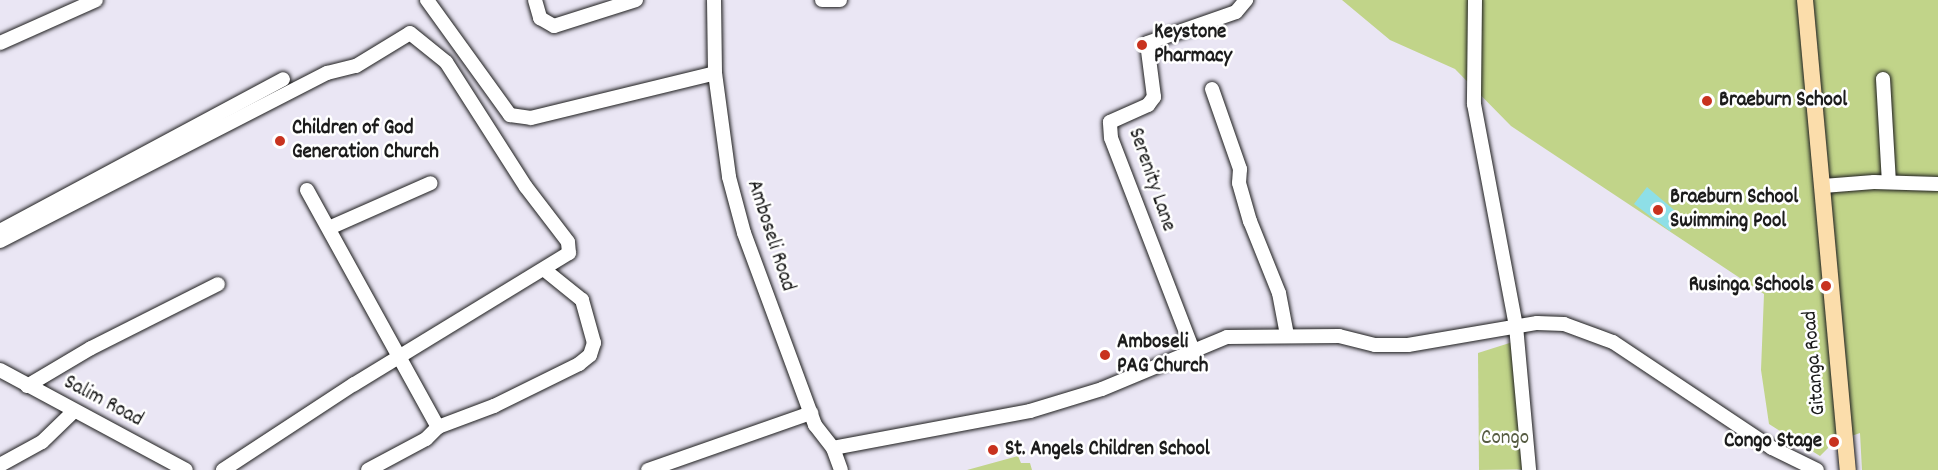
<!DOCTYPE html>
<html>
<head>
<meta charset="utf-8">
<style>
  body { margin:0 }
  #map { position:relative; width:1938px; height:470px; overflow:hidden; background:#eae6f4; font-family:Dekko,sans-serif }
  div>[style] { position:absolute }
  .green>* { inset:0; background:#c1d489 }
  .water>* { inset:0; background:#8edfe7 }
  .roads { filter:drop-shadow(0 0 2px #1c1c1c) drop-shadow(0 0 2px #1c1c1c) }
  .minor>* { height:14px; margin:-7px; padding:0 7px; transform-origin:7px; border-radius:7px; background:#fff }
  .major>* { height:16px; margin:-8px; padding:0 8px; transform-origin:8px; border-radius:8px; background:#fbddab }
  .dots>* { width:16px; height:16px; translate:-50% -50%; box-sizing:border-box; border:3px solid #fff; border-radius:50% }
  span { translate:-50% -50%; white-space:nowrap; text-align:center; line-height:1.15; -webkit-text-stroke:5px #fff; paint-order:stroke }
  .poi-label { font-size:21px; color:#1c1c1c; font-weight:700 }
  .left { translate:0 -50%; text-align:left }
  .right { translate:-100% -50%; text-align:right }
  .street-label { font-size:21px; color:#1c1c1c }
  .park-label { font-size:21px; color:#565c42 }
</style>
</head>
<body>
<div id="map">
  <div class="green">
    <i style="clip-path:polygon(1342px 0,1938px 0,1938px 470px,1862px 470px,1860px 433px,1834px 442px,1820px 456px,1769px 424px,1761px 370px,1764px 294px,1511px 126px,1455px 69px,1390px 40px)"></i>
    <i style="clip-path:polygon(1519px 340px,1536px 469px,1479px 470px,1478px 353px)"></i>
    <i style="clip-path:polygon(1018px 456px,1021px 463px,1030px 463px,1032px 470px,967px 470px)"></i>
  </div>
  <div class="water">
    <i style="clip-path:polygon(1647px 187px,1680px 215px,1670px 231px,1634px 204px)"></i>
  </div>
  <div class="roads">
    <div class="minor">
      <i style="left:427px;top:0;width:142px;rotate:54.2deg"></i>
      <i style="left:510px;top:115px;width:21px;rotate:8deg"></i>
      <i style="left:531px;top:118px;width:189px;rotate:-13.7deg"></i>
      <i style="left:535px;top:0;width:19px;rotate:74deg"></i>
      <i style="left:540px;top:18px;width:16px;rotate:30deg"></i>
      <i style="left:554px;top:26px;width:86px;rotate:-17.6deg"></i>
      <i style="left:714px;top:0;width:73px;rotate:89.2deg"></i>
      <i style="left:715px;top:73px;width:105px;rotate:82.3deg"></i>
      <i style="left:729px;top:177px;width:58px;rotate:75deg"></i>
      <i style="left:744px;top:233px;width:205px;rotate:69.7deg"></i>
      <i style="left:815px;top:425px;width:29px;rotate:52deg"></i>
      <i style="left:833px;top:448px;width:23px;rotate:70deg"></i>
      <i style="left:822px;top:0;width:18px"></i>
      <i style="left:1475px;top:0;width:104px;rotate:90.6deg"></i>
      <i style="left:1474px;top:104px;width:226px;rotate:79.3deg"></i>
      <i style="left:1516px;top:326px;width:145px;rotate:84.8deg"></i>
      <i style="left:0;top:43px;width:105px;rotate:-24.1deg"></i>
      <i style="left:1883px;top:79px;width:103px;rotate:86.7deg"></i>
      <i style="left:1212px;top:89px;width:85px;rotate:70.7deg"></i>
      <i style="left:1240px;top:169px;width:14px;rotate:94deg"></i>
      <i style="left:1239px;top:183px;width:40px;rotate:74deg"></i>
      <i style="left:1250px;top:221px;width:78px;rotate:68.1deg"></i>
      <i style="left:1279px;top:293px;width:43px;rotate:79.2deg"></i>
      <i style="left:1823px;top:186px;width:51px;rotate:-4.5deg"></i>
      <i style="left:1874px;top:182px;width:64px;rotate:1.8deg"></i>
      <i style="left:307px;top:190px;width:271px;rotate:61.1deg"></i>
      <i style="left:329px;top:228px;width:111px;rotate:-23.8deg"></i>
      <i style="left:0;top:231px;width:321px;rotate:-28.2deg"></i>
      <i style="left:0;top:241px;width:368px;rotate:-27.2deg"></i>
      <i style="left:327px;top:73px;width:30px;rotate:-14deg"></i>
      <i style="left:356px;top:66px;width:63px;rotate:-31.4deg"></i>
      <i style="left:410px;top:33px;width:46px;rotate:38.9deg"></i>
      <i style="left:446px;top:62px;width:148px;rotate:57.4deg"></i>
      <i style="left:526px;top:187px;width:69px;rotate:52.6deg"></i>
      <i style="left:568px;top:242px;width:11px;rotate:85deg"></i>
      <i style="left:569px;top:253px;width:252px;rotate:148.6deg"></i>
      <i style="left:354px;top:384px;width:157px;rotate:146.7deg"></i>
      <i style="left:1194px;top:353px;width:230px;rotate:-111.1deg"></i>
      <i style="left:1111px;top:138px;width:16px;rotate:-94deg"></i>
      <i style="left:1110px;top:122px;width:42px;rotate:-24.1deg"></i>
      <i style="left:1148px;top:105px;width:10px;rotate:-53deg"></i>
      <i style="left:1154px;top:97px;width:54px;rotate:-97.4deg"></i>
      <i style="left:1147px;top:43px;width:94px;rotate:-19.2deg"></i>
      <i style="left:1236px;top:12px;width:16px;rotate:-50deg"></i>
      <i style="left:0;top:370px;width:211px;rotate:28.3deg"></i>
      <i style="left:27px;top:386px;width:74px;rotate:-30.7deg"></i>
      <i style="left:91px;top:348px;width:142px;rotate:-26.7deg"></i>
      <i style="left:833px;top:448px;width:200px;rotate:-10.6deg"></i>
      <i style="left:1030px;top:411px;width:75px;rotate:-17deg"></i>
      <i style="left:1102px;top:389px;width:135px;rotate:-22.6deg"></i>
      <i style="left:1227px;top:337px;width:112px;rotate:-0.5deg"></i>
      <i style="left:1339px;top:336px;width:37px;rotate:14deg"></i>
      <i style="left:1375px;top:345px;width:33px"></i>
      <i style="left:1408px;top:345px;width:131px;rotate:-9.7deg"></i>
      <i style="left:1537px;top:323px;width:27px;rotate:2deg"></i>
      <i style="left:1564px;top:324px;width:52px;rotate:20.2deg"></i>
      <i style="left:1613px;top:342px;width:191px;rotate:33.7deg"></i>
      <i style="left:1772px;top:448px;width:50px;rotate:26.1deg"></i>
      <i style="left:0;top:465px;width:48px;rotate:-28.7deg"></i>
      <i style="left:42px;top:442px;width:45px;rotate:-44.1deg"></i>
      <i style="left:368px;top:470px;width:66px;rotate:-28.1deg"></i>
      <i style="left:426px;top:439px;width:17px;rotate:-45deg"></i>
      <i style="left:438px;top:427px;width:60px;rotate:-20.6deg"></i>
      <i style="left:494px;top:406px;width:95px;rotate:-26.3deg"></i>
      <i style="left:579px;top:364px;width:14px;rotate:-39deg"></i>
      <i style="left:590px;top:355px;width:13px;rotate:-72deg"></i>
      <i style="left:594px;top:343px;width:45px;rotate:-105.6deg"></i>
      <i style="left:582px;top:300px;width:46px;rotate:-141.1deg"></i>
      <i style="left:648px;top:470px;width:173px;rotate:-19.3deg"></i>
    </div>
    <div class="major">
      <i style="left:1805px;top:0;width:472px;rotate:84.8deg"></i>
    </div>
  </div>
  <div class="dots">
    <i style="left:1142px;top:45px;background:#c8321e"></i>
    <i style="left:1707px;top:101px;background:#c8321e"></i>
    <i style="left:280px;top:141px;background:#c8321e"></i>
    <i style="left:1658px;top:210px;background:#c8321e"></i>
    <i style="left:1826px;top:286px;background:#c8321e"></i>
    <i style="left:1105px;top:355px;background:#c8321e"></i>
    <i style="left:1834px;top:442px;background:#c8321e"></i>
    <i style="left:993px;top:450px;background:#c8321e"></i>
  </div>
  <div class="poi-label">
    <span class="left" style="left:1154px;top:45px">Keystone<br>Pharmacy</span>
    <span class="left" style="left:1719px;top:101px">Braeburn School</span>
    <span class="left" style="left:292px;top:141px">Children of God<br>Generation Church</span>
    <span class="left" style="left:1670px;top:210px">Braeburn School<br>Swimming Pool</span>
    <span class="right" style="left:1814px;top:286px">Rusinga Schools</span>
    <span class="left" style="left:1117px;top:355px">Amboseli<br>PAG Church</span>
    <span class="right" style="left:1822px;top:442px">Congo Stage</span>
    <span class="left" style="left:1005px;top:450px">St. Angels Children School</span>
  </div>
  <div class="street-label">
    <span style="left:1151px;top:180px;rotate:71deg">Serenity Lane</span>
    <span style="left:770px;top:236px;rotate:72deg">Amboseli Road</span>
    <span style="left:1815px;top:363px;rotate:-95deg">Gitanga Road</span>
    <span style="left:103px;top:402px;rotate:28deg">Salim Road</span>
  </div>
  <div class="park-label">
    <span style="left:1505px;top:439px">Congo</span>
  </div>
</div>
</body>
</html>
